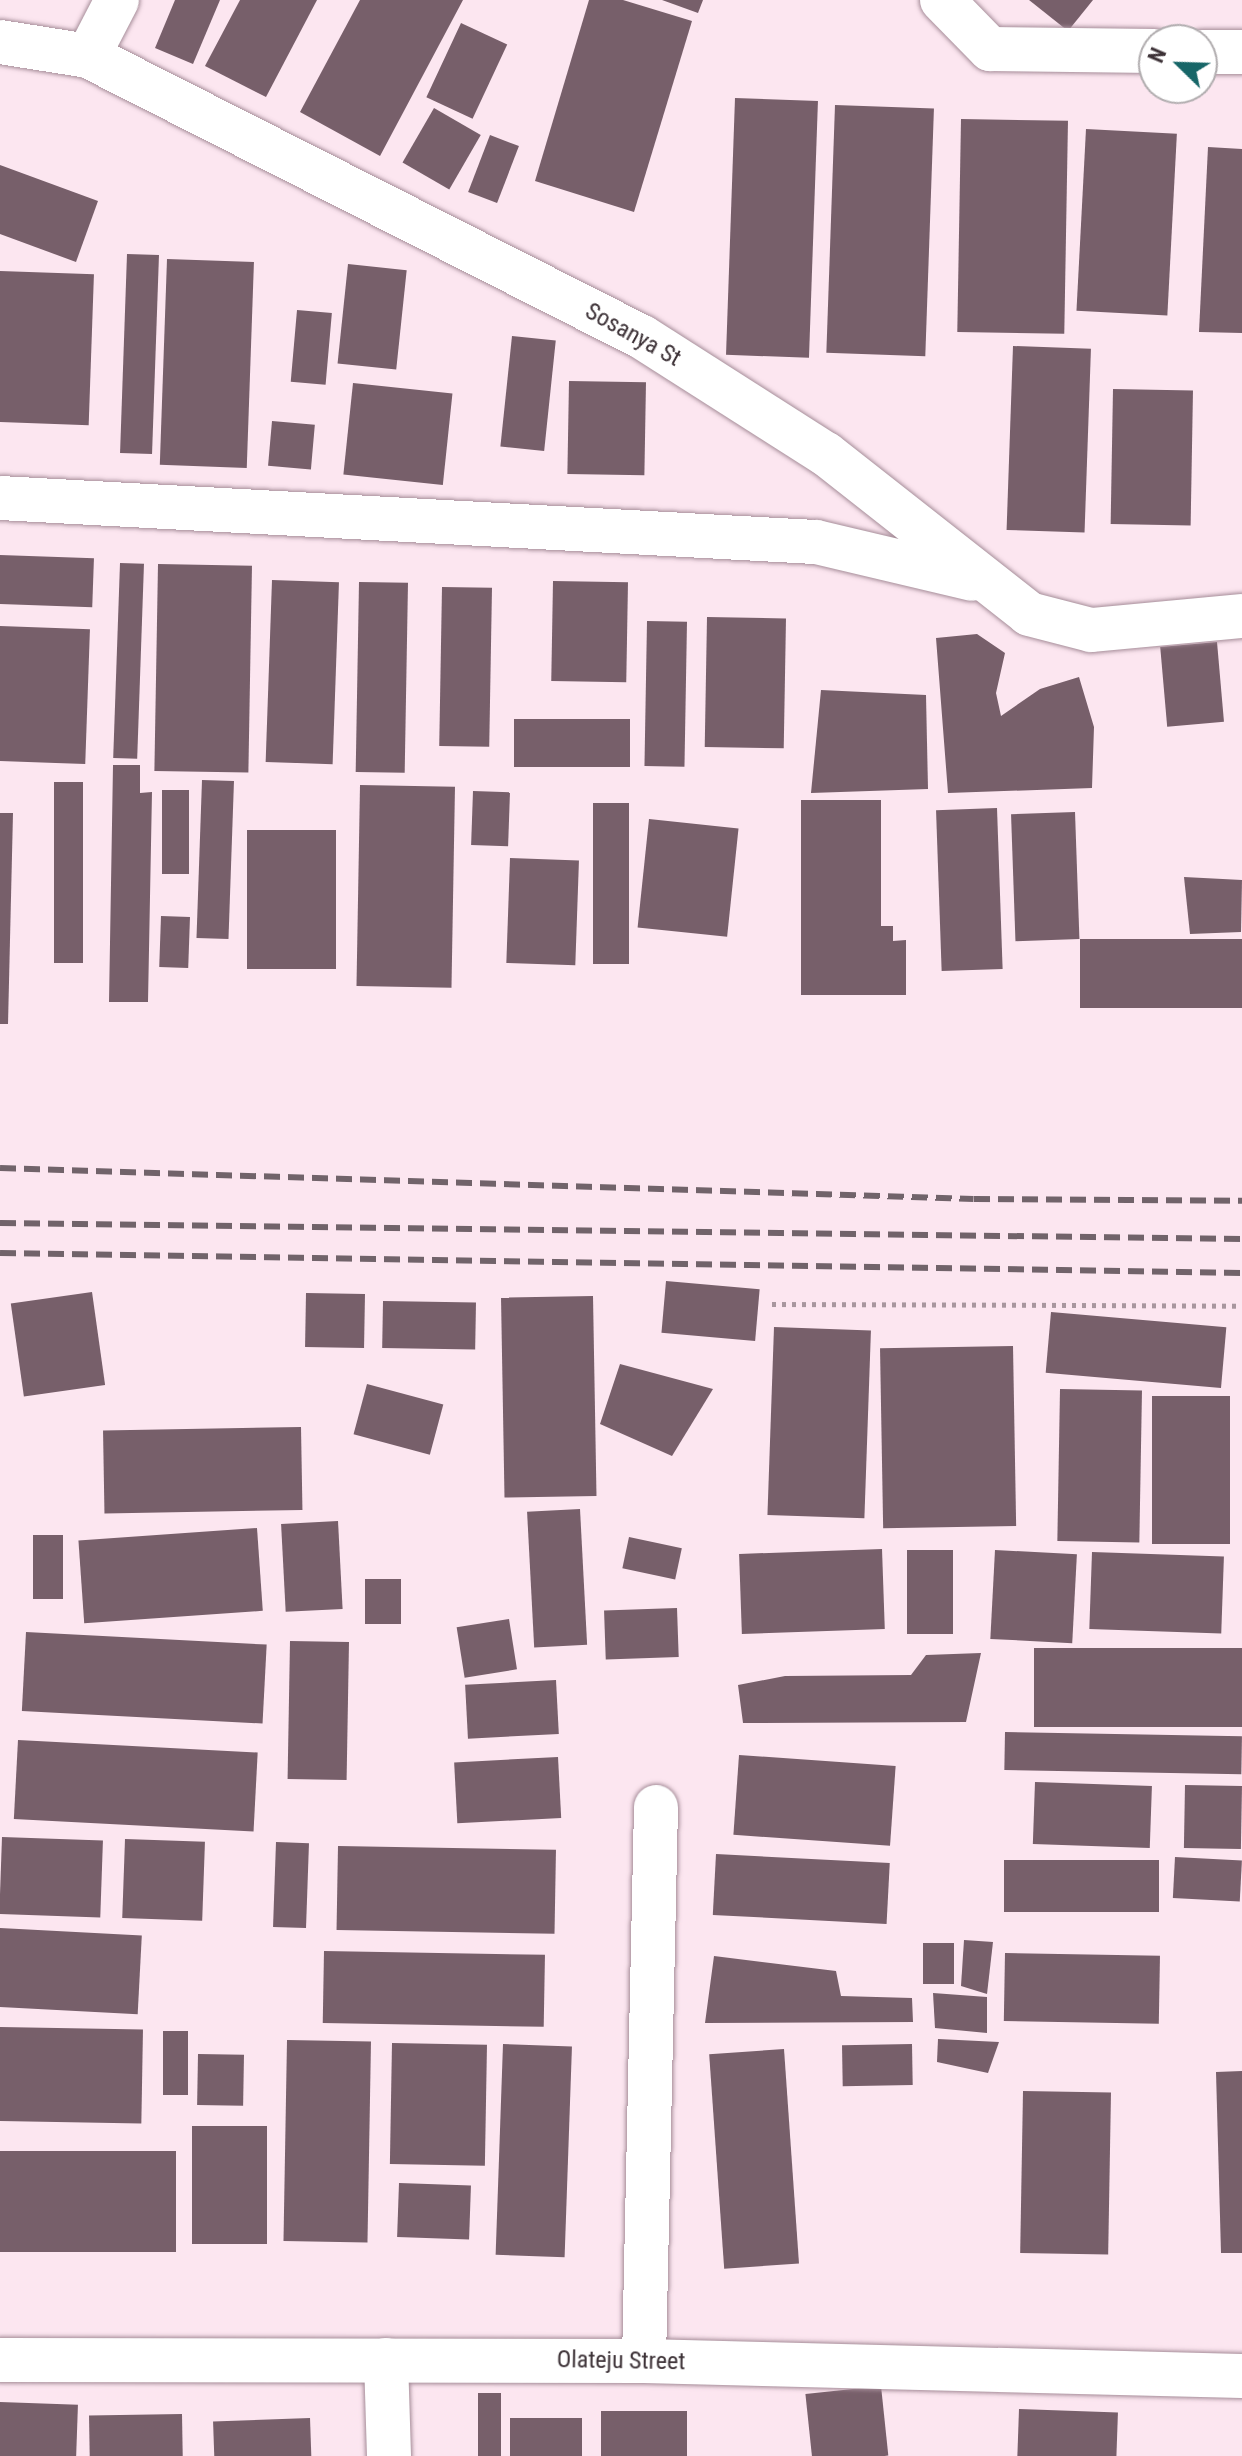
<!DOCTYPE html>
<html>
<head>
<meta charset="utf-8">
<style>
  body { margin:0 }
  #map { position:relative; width:1242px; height:2456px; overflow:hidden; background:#fce6f0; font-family:"Roboto Condensed",sans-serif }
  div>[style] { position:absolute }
  .building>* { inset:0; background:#775f6a; transform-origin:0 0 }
  .path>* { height:5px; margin-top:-2.5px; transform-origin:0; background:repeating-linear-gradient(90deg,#a8969e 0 4px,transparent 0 10px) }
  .roads { filter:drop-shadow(0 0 2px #a68d99) drop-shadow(0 0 2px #a68d99) }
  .minor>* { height:44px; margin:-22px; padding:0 22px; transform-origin:22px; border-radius:22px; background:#fff }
  .rail>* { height:6px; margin-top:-3px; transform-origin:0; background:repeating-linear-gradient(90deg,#71636a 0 16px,transparent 0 24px) }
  span { translate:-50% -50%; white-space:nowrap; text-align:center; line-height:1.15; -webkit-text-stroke:8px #fff; paint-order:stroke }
  .street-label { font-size:24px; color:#3d3237 }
  .north { position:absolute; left:1138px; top:24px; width:80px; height:80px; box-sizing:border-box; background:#fff; border:2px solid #b1adaf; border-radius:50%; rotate:293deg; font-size:22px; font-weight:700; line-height:32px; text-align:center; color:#3d3237 }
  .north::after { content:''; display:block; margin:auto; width:28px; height:36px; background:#176668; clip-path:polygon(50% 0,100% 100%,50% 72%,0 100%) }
</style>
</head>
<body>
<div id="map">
  <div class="building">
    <i style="clip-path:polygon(175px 0,220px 0,193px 64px,155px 48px)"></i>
    <i style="clip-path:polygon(240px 0,317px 0,266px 97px,205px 66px)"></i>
    <i style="clip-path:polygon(360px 0,463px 0,380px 156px,300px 112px)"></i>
    <i style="clip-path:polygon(589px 0,623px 0,692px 21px,634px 212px,535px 181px)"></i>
    <i style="clip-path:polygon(662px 0,703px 0,698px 13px)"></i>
    <i style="clip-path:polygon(1029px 0,1093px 0,1068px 31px)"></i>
    <i style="left:461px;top:23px;width:51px;height:82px;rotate:25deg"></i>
    <i style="left:735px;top:98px;width:83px;height:257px;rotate:2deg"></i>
    <i style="left:835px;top:105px;width:99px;height:248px;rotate:2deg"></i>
    <i style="left:434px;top:108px;width:54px;height:63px;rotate:30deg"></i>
    <i style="left:961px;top:119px;width:107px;height:213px;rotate:1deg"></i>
    <i style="left:1086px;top:129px;width:91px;height:182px;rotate:3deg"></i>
    <i style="left:490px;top:135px;width:31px;height:61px;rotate:21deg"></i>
    <i style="clip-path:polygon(1208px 147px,1242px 149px,1242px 333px,1199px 332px)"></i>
    <i style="clip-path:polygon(0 165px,98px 201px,76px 262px,0 234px)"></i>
    <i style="left:127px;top:254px;width:32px;height:199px;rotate:2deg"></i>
    <i style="left:167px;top:259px;width:87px;height:206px;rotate:2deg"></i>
    <i style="left:348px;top:264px;width:59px;height:100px;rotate:6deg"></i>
    <i style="left:0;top:271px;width:94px;height:151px;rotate:2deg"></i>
    <i style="left:297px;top:310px;width:35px;height:72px;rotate:5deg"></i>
    <i style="left:512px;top:336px;width:44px;height:111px;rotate:6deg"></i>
    <i style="left:1013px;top:346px;width:78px;height:184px;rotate:2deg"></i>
    <i style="left:569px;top:381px;width:77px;height:93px;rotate:1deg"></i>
    <i style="left:353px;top:383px;width:100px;height:92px;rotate:6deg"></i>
    <i style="left:1113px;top:389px;width:80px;height:135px;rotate:1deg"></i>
    <i style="left:272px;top:421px;width:43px;height:45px;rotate:5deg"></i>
    <i style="left:0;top:555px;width:94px;height:49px;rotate:2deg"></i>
    <i style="left:120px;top:563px;width:24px;height:195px;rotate:2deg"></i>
    <i style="left:158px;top:564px;width:94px;height:207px;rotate:1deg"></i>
    <i style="left:272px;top:580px;width:67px;height:182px;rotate:2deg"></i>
    <i style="left:553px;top:581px;width:75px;height:100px;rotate:1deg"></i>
    <i style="left:359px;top:582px;width:49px;height:190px;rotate:1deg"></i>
    <i style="left:442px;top:587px;width:50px;height:159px;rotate:1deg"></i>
    <i style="left:707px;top:617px;width:79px;height:130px;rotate:1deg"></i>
    <i style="left:647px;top:621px;width:40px;height:145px;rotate:1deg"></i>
    <i style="left:0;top:626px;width:90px;height:135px;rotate:2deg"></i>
    <i style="clip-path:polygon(977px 634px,1005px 653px,996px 693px,1001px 716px,1040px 689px,1079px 677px,1094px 727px,1092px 788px,948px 793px,936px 638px)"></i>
    <i style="left:1217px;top:642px;width:80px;height:57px;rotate:85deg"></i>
    <i style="clip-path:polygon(821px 690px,926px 695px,928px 789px,811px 793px)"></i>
    <i style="left:514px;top:719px;width:116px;height:48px"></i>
    <i style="clip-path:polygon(113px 765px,140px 765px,140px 793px,152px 792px,148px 1002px,109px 1002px)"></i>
    <i style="left:202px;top:780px;width:32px;height:158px;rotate:2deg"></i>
    <i style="left:54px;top:782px;width:29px;height:181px"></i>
    <i style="left:360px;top:785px;width:95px;height:201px;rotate:1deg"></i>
    <i style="left:162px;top:790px;width:27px;height:84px"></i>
    <i style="left:473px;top:791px;width:37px;height:54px;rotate:2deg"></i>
    <i style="clip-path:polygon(801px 800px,881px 800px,881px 926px,893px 926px,893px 941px,906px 940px,906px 995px,801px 995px)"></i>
    <i style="left:593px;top:803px;width:36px;height:161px"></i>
    <i style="left:997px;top:808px;width:161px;height:61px;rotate:88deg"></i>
    <i style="left:1075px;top:812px;width:127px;height:64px;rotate:88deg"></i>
    <i style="clip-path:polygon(0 813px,13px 813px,8px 1024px,0 1024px)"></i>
    <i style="left:649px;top:819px;width:90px;height:109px;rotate:6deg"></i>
    <i style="left:247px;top:830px;width:89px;height:139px"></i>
    <i style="left:510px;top:858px;width:69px;height:105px;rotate:2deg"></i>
    <i style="clip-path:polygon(1184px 877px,1242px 880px,1241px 932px,1190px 934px)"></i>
    <i style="left:161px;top:916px;width:29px;height:51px;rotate:2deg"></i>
    <i style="left:1242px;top:939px;width:69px;height:162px;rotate:90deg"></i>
    <i style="left:666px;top:1281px;width:94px;height:52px;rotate:5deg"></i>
    <i style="left:92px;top:1292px;width:94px;height:82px;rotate:82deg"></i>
    <i style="left:306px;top:1293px;width:59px;height:54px;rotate:1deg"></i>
    <i style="left:593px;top:1296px;width:200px;height:92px;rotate:89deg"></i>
    <i style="left:383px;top:1301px;width:93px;height:47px;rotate:1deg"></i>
    <i style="left:1051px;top:1312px;width:176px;height:61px;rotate:5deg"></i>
    <i style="left:774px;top:1327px;width:97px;height:188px;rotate:2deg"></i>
    <i style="left:1013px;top:1346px;width:180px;height:133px;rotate:89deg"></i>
    <i style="clip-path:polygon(620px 1364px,713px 1389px,672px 1456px,600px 1424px)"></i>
    <i style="left:367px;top:1384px;width:79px;height:52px;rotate:15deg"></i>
    <i style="left:1060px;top:1389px;width:82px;height:152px;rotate:1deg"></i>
    <i style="left:1152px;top:1396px;width:78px;height:148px"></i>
    <i style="left:301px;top:1427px;width:83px;height:198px;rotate:89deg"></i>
    <i style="left:580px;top:1509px;width:136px;height:53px;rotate:87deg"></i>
    <i style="left:338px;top:1521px;width:88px;height:57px;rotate:87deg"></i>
    <i style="left:257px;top:1528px;width:83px;height:179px;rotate:86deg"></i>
    <i style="left:33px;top:1535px;width:30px;height:64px"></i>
    <i style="left:629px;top:1537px;width:54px;height:32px;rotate:12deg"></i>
    <i style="left:882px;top:1549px;width:80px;height:143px;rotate:88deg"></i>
    <i style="left:907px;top:1550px;width:46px;height:84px"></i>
    <i style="left:995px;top:1550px;width:82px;height:89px;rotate:3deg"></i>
    <i style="left:1092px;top:1552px;width:132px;height:77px;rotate:2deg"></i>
    <i style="left:365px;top:1579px;width:36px;height:45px"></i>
    <i style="left:677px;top:1608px;width:49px;height:73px;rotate:88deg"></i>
    <i style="left:509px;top:1619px;width:51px;height:53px;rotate:81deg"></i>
    <i style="left:26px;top:1632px;width:241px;height:79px;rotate:3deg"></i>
    <i style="left:290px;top:1641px;width:59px;height:138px;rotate:1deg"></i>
    <i style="left:1242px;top:1648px;width:79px;height:208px;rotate:90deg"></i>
    <i style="clip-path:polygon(981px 1653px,966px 1722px,743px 1723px,738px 1685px,785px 1676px,911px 1675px,926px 1655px)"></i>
    <i style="left:556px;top:1680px;width:54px;height:91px;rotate:87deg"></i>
    <i style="left:1005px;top:1732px;width:237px;height:38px;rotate:1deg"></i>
    <i style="left:18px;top:1740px;width:240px;height:79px;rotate:3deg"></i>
    <i style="left:739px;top:1755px;width:157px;height:80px;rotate:4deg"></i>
    <i style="left:558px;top:1757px;width:61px;height:104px;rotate:87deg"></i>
    <i style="left:1035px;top:1782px;width:117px;height:62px;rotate:2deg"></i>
    <i style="left:1185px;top:1785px;width:57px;height:63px;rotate:1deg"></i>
    <i style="left:2px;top:1837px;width:101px;height:77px;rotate:2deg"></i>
    <i style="left:125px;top:1839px;width:80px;height:79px;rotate:2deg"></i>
    <i style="left:276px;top:1842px;width:33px;height:85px;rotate:2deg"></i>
    <i style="left:338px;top:1846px;width:218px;height:84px;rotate:1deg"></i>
    <i style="left:716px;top:1854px;width:174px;height:61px;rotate:3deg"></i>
    <i style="left:1175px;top:1857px;width:67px;height:41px;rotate:3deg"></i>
    <i style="left:1159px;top:1860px;width:52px;height:155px;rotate:90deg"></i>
    <i style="left:0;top:1928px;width:142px;height:79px;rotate:3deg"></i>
    <i style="clip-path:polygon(964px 1940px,993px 1942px,987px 1994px,961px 1986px)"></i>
    <i style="left:923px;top:1943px;width:31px;height:41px"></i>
    <i style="left:324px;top:1951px;width:221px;height:72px;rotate:1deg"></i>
    <i style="left:1005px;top:1953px;width:155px;height:68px;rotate:1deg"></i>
    <i style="clip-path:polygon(714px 1956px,836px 1971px,841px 1996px,912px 1998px,913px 2022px,705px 2023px)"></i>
    <i style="clip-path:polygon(933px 1993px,987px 1997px,987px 2033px,935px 2028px)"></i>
    <i style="left:0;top:2027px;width:143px;height:94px;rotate:1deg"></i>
    <i style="left:163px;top:2031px;width:25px;height:64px"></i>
    <i style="clip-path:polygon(938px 2039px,999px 2042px,988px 2073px,937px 2062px)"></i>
    <i style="left:287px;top:2040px;width:84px;height:201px;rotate:1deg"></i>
    <i style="left:392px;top:2043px;width:95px;height:121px;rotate:1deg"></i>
    <i style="left:503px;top:2044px;width:69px;height:211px;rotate:2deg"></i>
    <i style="left:912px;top:2044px;width:41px;height:70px;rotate:89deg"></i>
    <i style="left:784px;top:2049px;width:215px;height:75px;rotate:86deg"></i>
    <i style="left:198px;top:2054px;width:46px;height:51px;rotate:1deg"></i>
    <i style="clip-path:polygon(1242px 2071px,1242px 2253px,1221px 2253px,1216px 2072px)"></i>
    <i style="left:1023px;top:2091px;width:88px;height:162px;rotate:1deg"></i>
    <i style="left:192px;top:2126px;width:75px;height:118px"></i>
    <i style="left:0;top:2151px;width:176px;height:101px"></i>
    <i style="left:399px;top:2183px;width:72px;height:54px;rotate:2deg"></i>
    <i style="left:881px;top:2386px;width:70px;height:76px;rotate:84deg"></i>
    <i style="left:478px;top:2393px;width:23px;height:63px"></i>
    <i style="left:0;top:2402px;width:78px;height:54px;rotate:2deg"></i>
    <i style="left:1019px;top:2409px;width:99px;height:47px;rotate:2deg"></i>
    <i style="left:601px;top:2411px;width:86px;height:45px"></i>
    <i style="left:182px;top:2414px;width:42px;height:93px;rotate:89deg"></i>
    <i style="left:310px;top:2418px;width:38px;height:97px;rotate:88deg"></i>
    <i style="left:582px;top:2418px;width:38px;height:72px;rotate:90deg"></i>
  </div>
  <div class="path">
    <i style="left:772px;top:1304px;width:470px;rotate:0.2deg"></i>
  </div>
  <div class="roads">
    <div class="minor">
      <i style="left:942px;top:0;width:69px;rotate:45.6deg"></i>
      <i style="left:990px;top:49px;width:164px;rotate:0.7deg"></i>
      <i style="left:0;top:42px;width:89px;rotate:9deg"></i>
      <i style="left:88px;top:56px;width:621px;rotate:26.9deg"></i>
      <i style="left:642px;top:337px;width:218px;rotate:32.5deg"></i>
      <i style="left:826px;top:454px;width:258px;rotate:38.2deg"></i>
      <i style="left:1029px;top:614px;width:64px;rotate:14.5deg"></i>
      <i style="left:1091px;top:630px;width:152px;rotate:-5.3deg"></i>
      <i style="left:1202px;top:52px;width:40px"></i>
      <i style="left:88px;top:56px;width:63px;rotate:-62.6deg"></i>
      <i style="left:0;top:498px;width:817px;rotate:3.09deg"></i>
      <i style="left:816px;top:542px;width:160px;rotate:13.3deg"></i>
      <i style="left:0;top:2360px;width:644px;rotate:0.09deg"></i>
      <i style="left:644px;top:2361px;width:598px;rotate:1.44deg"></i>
      <i style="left:386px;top:2360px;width:96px;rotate:88.2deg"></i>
      <i style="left:644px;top:2361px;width:554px;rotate:-88.76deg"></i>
    </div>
  </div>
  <div class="rail">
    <i style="left:0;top:1168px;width:974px;rotate:1.82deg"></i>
    <i style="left:974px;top:1199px;width:268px;rotate:0.4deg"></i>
    <i style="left:0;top:1223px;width:1242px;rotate:0.74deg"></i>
    <i style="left:0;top:1253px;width:1242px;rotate:0.92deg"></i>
  </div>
  <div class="street-label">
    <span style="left:633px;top:335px;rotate:29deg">Sosanya St</span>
    <span style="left:621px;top:2361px;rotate:1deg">Olateju Street</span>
  </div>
  <div class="north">N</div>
</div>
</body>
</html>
